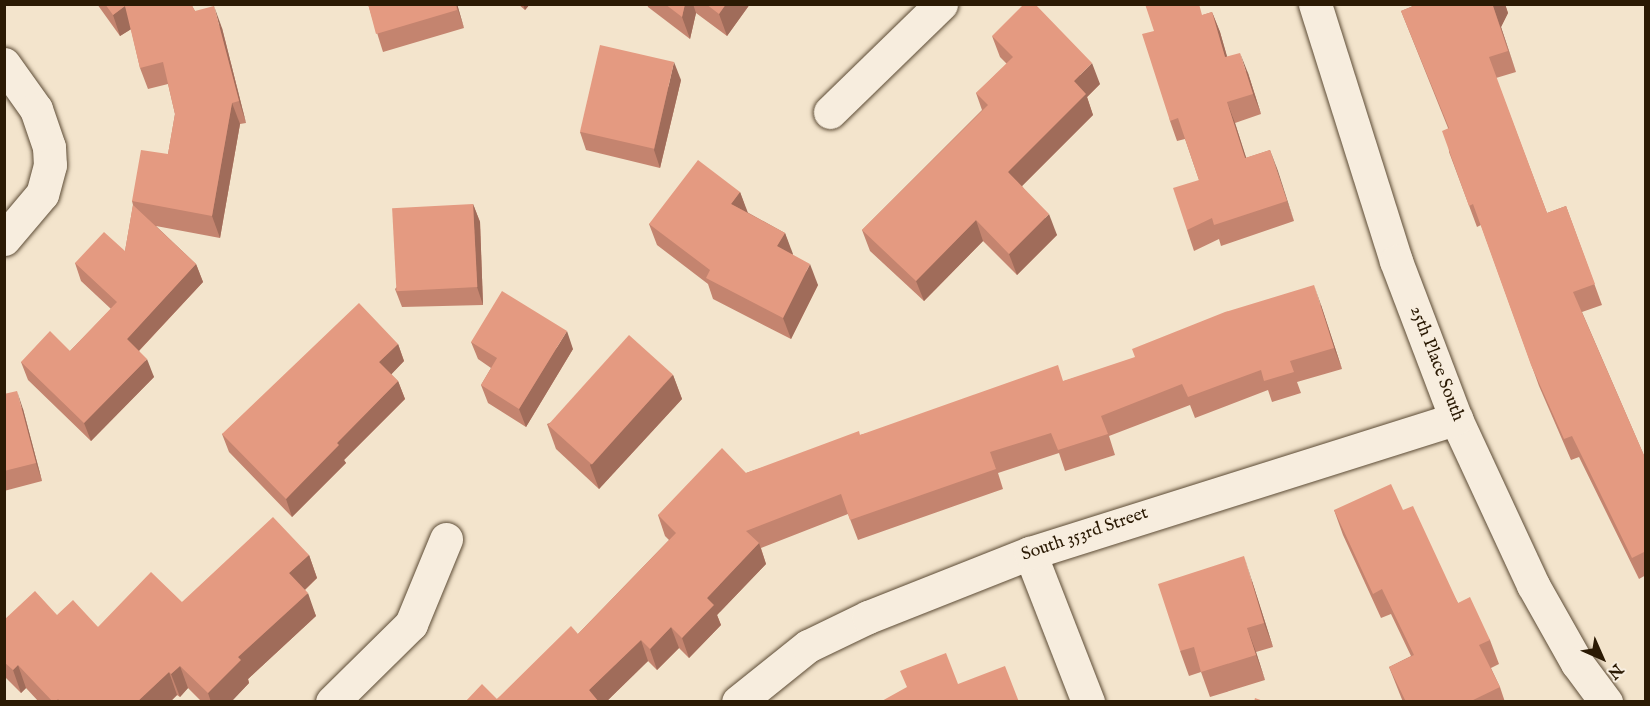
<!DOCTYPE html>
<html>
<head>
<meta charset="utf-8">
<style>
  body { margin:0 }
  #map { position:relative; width:1650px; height:706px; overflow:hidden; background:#f3e4cc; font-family:"IM FELL English",serif }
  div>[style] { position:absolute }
  .roads { filter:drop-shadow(0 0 2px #5d4c36) drop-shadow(0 0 2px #5d4c36) }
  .minor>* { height:33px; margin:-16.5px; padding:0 16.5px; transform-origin:16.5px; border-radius:16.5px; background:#f7edde }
  .wall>* { inset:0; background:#c4846f }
  .shaded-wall>* { inset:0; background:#a06c5a }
  .building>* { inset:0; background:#e49a81; transform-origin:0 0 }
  span { translate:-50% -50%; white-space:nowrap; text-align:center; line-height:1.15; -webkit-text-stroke:4.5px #f7edde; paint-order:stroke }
  .street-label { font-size:18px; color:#2b1a04 }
  .frame { position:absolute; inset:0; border:6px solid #2b1a04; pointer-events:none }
  .north { position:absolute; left:1572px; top:628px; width:60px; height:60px; -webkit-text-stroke:4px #f7edde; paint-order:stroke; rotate:135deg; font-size:16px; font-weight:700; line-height:24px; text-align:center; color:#2b1a04 }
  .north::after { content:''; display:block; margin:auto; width:21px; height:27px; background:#2b1a04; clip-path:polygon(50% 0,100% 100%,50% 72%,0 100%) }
</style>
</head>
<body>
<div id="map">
  <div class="roads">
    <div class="minor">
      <i style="left:1315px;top:4px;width:269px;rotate:72.5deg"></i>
      <i style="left:1396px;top:261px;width:169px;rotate:69.2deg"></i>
      <i style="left:1456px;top:419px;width:183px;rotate:65.1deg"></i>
      <i style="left:1533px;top:585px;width:90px;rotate:60.6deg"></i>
      <i style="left:1577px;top:663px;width:49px;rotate:53.4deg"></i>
      <i style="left:4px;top:64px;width:55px;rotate:54.6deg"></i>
      <i style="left:36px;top:109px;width:40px;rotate:71.1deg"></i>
      <i style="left:49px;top:147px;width:18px;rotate:87deg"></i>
      <i style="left:50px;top:165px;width:30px;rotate:105deg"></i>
      <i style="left:42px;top:194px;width:59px;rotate:130.2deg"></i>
      <i style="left:830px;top:112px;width:155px;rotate:-44.2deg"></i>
      <i style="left:1030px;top:553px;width:160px;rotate:68.7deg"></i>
      <i style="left:332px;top:702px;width:111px;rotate:-44.6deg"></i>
      <i style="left:411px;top:624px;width:92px;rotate:-67.6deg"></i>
      <i style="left:738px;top:702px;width:90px;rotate:-38.7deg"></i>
      <i style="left:808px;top:646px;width:67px;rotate:-25.8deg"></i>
      <i style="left:868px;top:617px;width:174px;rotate:-21.6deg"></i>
      <i style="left:1030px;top:553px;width:447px;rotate:-17.5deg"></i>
    </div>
  </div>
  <div class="wall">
    <i style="clip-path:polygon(97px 4px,191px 4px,195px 11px,222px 28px,246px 123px,240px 124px,220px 238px,156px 226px,196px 264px,203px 282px,139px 351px,154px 377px,91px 441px,28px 380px,21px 362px,70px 351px,111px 309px,81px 281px,75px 263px,125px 251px,133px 205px,132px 201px,168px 154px,175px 114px,168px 84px,148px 89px,140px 68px,131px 29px,120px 36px)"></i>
    <i style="clip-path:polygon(368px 4px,457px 4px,464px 28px,383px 52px)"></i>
    <i style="clip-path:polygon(518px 4px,530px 4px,525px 10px)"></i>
    <i style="clip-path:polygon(647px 4px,750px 4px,727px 36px,696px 13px,690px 39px,648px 7px)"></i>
    <i style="clip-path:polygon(1418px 4px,1505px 4px,1508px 13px,1501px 27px,1516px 72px,1496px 78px,1547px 213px,1566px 206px,1602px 305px,1582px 312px,1646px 460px,1646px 575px,1639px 579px,1579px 457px,1571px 460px,1539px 386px,1481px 225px,1477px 227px,1449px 152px,1448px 128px,1401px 11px)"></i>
    <i style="clip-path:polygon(1212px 12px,1220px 32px,1227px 57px,1248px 73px,1261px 114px,1235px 123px,1246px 158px,1270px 150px,1294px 221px,1221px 246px,1219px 239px,1194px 251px,1187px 230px,1199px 180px,1185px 139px,1177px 141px,1170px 121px,1154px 31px)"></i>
    <i style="clip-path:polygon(992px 36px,1100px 84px,1087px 97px,1093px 115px,1022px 186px,1057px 235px,1017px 275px,983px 241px,924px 301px,870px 251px,862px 230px,982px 110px,976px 93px,1007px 64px,1000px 57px)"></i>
    <i style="clip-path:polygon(681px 80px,660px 168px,586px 150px,580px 132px)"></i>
    <i style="clip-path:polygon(740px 192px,747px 212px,785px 233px,792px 254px,818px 285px,791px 339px,713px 299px,708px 284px,657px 245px,649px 224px)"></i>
    <i style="clip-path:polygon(473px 204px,480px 222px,483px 305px,402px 307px,395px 289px)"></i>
    <i style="clip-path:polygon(1321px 305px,1342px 369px,1297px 382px,1301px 393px,1272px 402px,1268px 390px,1195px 418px,1190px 405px,1109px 436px,1115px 455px,1065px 471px,1059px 453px,998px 473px,1003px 489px,858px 540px,848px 514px,761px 548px,766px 564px,717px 615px,721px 625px,689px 658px,679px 648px,657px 670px,648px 661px,606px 702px,465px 702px,497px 699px,578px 634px,669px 540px,665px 536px,658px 515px,746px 473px,860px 435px,1064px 381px)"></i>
    <i style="clip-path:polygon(471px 342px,573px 349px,526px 427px,488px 403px,481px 385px,491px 368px,478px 359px)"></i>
    <i style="clip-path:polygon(398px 344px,404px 361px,391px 374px,398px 381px,405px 399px,344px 460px,346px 463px,292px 517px,229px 452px,222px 434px)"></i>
    <i style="clip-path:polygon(673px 375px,682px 399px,599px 489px,556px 449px,547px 424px)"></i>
    <i style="clip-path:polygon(4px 394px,23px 409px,42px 481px,4px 491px)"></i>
    <i style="clip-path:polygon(1334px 510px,1403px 510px,1458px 603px,1490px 640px,1499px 664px,1491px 668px,1500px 687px,1505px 702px,1403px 702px,1389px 667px,1411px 656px,1391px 614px,1381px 618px,1343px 535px)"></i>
    <i style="clip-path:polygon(309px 555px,317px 578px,305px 590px,316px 616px,248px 679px,249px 683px,231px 702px,202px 702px,188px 688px,180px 697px,177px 695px,170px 702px,39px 702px,26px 688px,21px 693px,4px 676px,4px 620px,57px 615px,98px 627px,182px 602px)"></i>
    <i style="clip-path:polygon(1252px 581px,1273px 647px,1256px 652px,1265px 680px,1210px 697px,1201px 672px,1189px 676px,1180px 651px)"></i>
  </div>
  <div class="shaded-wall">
    <i style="clip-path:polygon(456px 4px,457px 4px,464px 28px)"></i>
    <i style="clip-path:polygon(523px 4px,530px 4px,525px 10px)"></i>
    <i style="clip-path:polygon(685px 4px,693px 4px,696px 13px,690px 39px,682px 17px)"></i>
    <i style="clip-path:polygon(726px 4px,750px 4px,727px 36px,719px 14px)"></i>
    <i style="clip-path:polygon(1494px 4px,1505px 4px,1508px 13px,1501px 27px,1516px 72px,1493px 6px)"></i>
    <i style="clip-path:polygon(125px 6px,133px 28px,120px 36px,113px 15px)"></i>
    <i style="clip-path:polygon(214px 6px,222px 28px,246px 123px,239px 101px)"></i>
    <i style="clip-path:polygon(1212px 12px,1220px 32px,1233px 77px,1225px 57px)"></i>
    <i style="clip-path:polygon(1240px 53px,1248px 73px,1261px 114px,1253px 94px)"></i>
    <i style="clip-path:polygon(674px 62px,681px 80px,660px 168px,654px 150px)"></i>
    <i style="clip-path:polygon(1092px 63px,1100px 84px,1087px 97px,1093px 115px,1016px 192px,1008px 172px,1074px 81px)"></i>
    <i style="clip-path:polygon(1227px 102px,1235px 123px,1253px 179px,1245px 158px)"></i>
    <i style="clip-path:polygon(232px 103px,240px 124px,220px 238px,212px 216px)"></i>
    <i style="clip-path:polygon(1270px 150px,1278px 171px,1294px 221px,1287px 201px)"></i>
    <i style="clip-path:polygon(740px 192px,748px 213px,731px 204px)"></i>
    <i style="clip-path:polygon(473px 204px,480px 222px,483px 305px,477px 287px)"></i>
    <i style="clip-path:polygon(1049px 214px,1057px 235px,1017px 275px,1009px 254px)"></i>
    <i style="clip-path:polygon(976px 220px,983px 241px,924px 301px,916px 281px)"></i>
    <i style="clip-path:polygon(785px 233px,793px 254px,785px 268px,777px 246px)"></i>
    <i style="clip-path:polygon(196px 264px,203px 282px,133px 357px,127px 339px)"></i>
    <i style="clip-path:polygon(810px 264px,818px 285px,791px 339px,783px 318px)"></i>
    <i style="clip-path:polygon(1314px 285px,1321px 305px,1342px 369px,1334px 348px)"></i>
    <i style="clip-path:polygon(567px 331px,573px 349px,526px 427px,519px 409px)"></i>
    <i style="clip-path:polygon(398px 344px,404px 361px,386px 380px,379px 362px)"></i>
    <i style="clip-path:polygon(147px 359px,154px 377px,91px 441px,84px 423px)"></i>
    <i style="clip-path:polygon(673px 375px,682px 399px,599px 489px,590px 465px)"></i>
    <i style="clip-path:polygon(398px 381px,405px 399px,344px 460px,346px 463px,292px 517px,286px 499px,337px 443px)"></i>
    <i style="clip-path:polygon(17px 391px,23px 409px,42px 481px,36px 463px)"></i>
    <i style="clip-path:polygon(759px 543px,766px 564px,717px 615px,721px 625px,689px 658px,682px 638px,707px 598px)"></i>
    <i style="clip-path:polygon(309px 555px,317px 578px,298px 596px,289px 573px)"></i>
    <i style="clip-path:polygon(1244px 556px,1252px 581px,1273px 647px,1264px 623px)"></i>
    <i style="clip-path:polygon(308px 593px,316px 616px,248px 679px,249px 683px,231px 702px,211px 702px,208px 693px,238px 657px)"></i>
    <i style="clip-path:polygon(671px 627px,679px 648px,657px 670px,650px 649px)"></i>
    <i style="clip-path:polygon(1247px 628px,1256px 652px,1265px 680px,1256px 655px)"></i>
    <i style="clip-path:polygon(641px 640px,648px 661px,606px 702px,593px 702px,589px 690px)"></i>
    <i style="clip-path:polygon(18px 665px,26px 688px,21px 693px,13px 670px)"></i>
    <i style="clip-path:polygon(180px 666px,188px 688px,180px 697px,171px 674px)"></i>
    <i style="clip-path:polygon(169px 672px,177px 695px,170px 702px,137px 702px)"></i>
  </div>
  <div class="building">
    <i style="clip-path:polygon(105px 4px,191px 4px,195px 11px,214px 6px,239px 101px,232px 103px,212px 216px,132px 201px,141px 150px,168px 154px,175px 114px,163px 62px,140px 68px,125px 6px,113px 15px)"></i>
    <i style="clip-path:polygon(368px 4px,456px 4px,457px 10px,376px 34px)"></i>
    <i style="clip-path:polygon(665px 4px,685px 4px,682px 17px)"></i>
    <i style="clip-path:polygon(706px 4px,726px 4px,719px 14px)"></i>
    <i style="clip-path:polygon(1024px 4px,1035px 4px,1092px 63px,1074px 81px,1086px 94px,1008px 172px,1049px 214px,1009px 254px,976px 220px,916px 281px,862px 230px,988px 105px,976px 93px,1013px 57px,992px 36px)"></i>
    <i style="clip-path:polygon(1145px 4px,1199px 4px,1202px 15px,1212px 12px,1225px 57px,1240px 53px,1253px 94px,1227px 102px,1245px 158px,1270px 150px,1287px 201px,1214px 225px,1212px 218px,1187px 230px,1173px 188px,1199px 180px,1178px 118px,1170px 121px,1142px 34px,1154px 31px)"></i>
    <i style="clip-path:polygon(1418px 4px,1494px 4px,1493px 6px,1508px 51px,1489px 57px,1547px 213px,1566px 206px,1595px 284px,1573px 292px,1646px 460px,1646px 551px,1632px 558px,1572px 436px,1564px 439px,1531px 365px,1473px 204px,1469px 206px,1442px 131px,1449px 128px,1401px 11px)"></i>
    <i style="left:600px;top:45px;width:76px;height:89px;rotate:13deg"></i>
    <i style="clip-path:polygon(698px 160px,740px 192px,731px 204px,785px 233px,777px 246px,810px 264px,783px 318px,706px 278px,710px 270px,649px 224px)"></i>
    <i style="left:473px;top:204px;width:83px;height:81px;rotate:87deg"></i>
    <i style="clip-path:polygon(133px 205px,196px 264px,127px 339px,147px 359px,84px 423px,21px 362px,50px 331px,70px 351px,117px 302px,75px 263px,104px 232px,125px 251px)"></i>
    <i style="clip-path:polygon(1314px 285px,1334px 348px,1290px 361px,1294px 372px,1264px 381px,1261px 370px,1188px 397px,1182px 384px,1101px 416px,1108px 434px,1058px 450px,1051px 433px,990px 452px,996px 469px,850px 520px,841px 494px,746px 531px,759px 543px,707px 598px,714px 605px,682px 638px,671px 627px,650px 649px,641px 640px,589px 690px,599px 702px,465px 702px,482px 684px,497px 699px,571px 626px,578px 634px,676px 533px,658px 515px,722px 448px,746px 473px,859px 431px,860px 435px,1058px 365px,1063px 381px,1135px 357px,1132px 349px,1225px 312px)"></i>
    <i style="clip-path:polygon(502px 291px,567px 331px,519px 409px,481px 385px,497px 358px,471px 342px)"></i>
    <i style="clip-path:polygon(359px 303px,398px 344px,379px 362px,398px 381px,337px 443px,339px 445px,286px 499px,222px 434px)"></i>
    <i style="left:629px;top:335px;width:59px;height:121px;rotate:42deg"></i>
    <i style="clip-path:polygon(17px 391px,36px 463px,4px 471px,4px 394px)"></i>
    <i style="clip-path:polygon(1391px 484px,1403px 510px,1413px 506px,1458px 603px,1470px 597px,1490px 640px,1479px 645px,1500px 687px,1469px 702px,1439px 702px,1439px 700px,1436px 702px,1406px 702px,1389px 667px,1414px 655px,1382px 589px,1373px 594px,1334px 510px)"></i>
    <i style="clip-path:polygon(273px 517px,309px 555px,289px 573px,308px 593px,238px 657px,241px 660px,208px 693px,180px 666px,171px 674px,169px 672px,137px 702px,61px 702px,58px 699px,55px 702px,53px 702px,18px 665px,13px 670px,4px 662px,4px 620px,35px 591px,57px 615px,73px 600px,98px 627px,151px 572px,182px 602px)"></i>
    <i style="clip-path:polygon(1244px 556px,1264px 623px,1247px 628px,1256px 655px,1201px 672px,1194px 647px,1180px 651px,1158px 584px)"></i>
    <i style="clip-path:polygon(946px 653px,958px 684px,1005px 666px,1019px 702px,880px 702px,907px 687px,900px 671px)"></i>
    <i style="clip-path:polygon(1255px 698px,1266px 702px,1254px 702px)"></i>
  </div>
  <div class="street-label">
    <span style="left:1436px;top:364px;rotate:69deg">25th Place South</span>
    <span style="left:1085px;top:535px;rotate:-19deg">South 353rd Street</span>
  </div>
  <div class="frame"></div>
  <div class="north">N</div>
</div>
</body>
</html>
